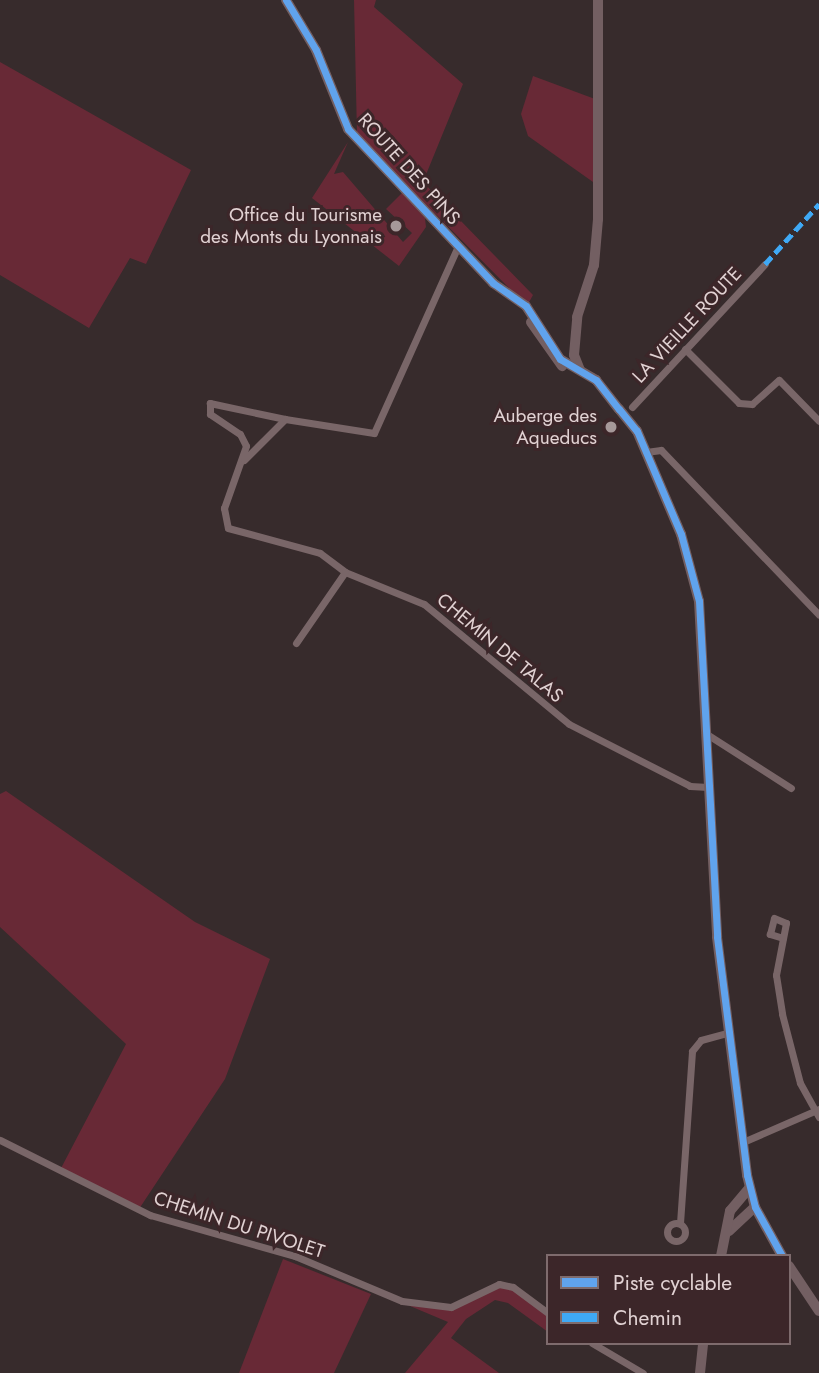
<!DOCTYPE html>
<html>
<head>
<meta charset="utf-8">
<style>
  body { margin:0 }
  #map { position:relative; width:819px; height:1373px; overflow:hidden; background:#372b2c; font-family:Jost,sans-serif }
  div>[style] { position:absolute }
  .green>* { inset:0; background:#682936 }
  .street>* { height:7px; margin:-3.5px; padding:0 3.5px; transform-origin:3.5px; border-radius:3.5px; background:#796668 }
  .street>.ring { margin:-3.5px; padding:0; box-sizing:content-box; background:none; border:7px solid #796668; border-radius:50% }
  .secondary>* { height:10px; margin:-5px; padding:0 5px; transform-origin:5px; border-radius:5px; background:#735f62 }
  .quiet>* { height:5px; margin-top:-2.5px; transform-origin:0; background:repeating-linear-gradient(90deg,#3fa9f5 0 10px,transparent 0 15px) }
  .cycleway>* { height:7px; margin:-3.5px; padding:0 3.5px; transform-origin:3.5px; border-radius:3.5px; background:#60a3ed }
  .dots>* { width:19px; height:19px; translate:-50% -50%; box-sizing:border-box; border:4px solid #3c2629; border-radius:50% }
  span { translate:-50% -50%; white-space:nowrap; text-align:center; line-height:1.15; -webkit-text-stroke:6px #3c2629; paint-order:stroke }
  .street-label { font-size:19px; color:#e1d2d3 }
  .poi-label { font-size:19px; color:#e1d2d3 }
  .right { translate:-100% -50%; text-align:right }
  .legend { position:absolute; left:546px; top:1254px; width:245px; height:91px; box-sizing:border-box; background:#3c2629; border:2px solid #7e6b6d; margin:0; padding:9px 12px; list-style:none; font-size:21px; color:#e1d2d3 }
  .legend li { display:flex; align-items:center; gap:14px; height:35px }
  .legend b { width:35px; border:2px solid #7e6b6d }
</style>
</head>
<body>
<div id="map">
  <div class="green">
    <i style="clip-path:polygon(354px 0,376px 0,374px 7px,463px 84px,423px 182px,533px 295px,527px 306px,357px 135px)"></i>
    <i style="clip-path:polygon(0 62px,191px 170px,146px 264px,130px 258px,89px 328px,0 275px)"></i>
    <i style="clip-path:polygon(533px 76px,595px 99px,593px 182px,528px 136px,521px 114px)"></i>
    <i style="clip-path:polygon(348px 142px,334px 174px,343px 172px,403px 242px,412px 233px,386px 209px,402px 193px,425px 218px,426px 227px,399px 266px,312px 198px)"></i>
    <i style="clip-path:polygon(6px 791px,195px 922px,270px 959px,225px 1079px,139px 1209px,59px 1172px,126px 1044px,0 927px,0 794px)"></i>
    <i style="clip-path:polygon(283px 1259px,371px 1294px,334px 1373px,239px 1373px)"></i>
    <i style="clip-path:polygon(499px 1284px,513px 1287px,548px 1313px,548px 1332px,508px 1303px,495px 1300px,466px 1319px,451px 1338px,499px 1373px,405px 1373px,448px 1322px,410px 1306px,451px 1307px)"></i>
  </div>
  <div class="street">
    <i style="left:685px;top:349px;width:76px;rotate:45deg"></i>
    <i style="left:739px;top:403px;width:13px;rotate:4deg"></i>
    <i style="left:752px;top:404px;width:36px;rotate:-42deg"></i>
    <i style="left:779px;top:380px;width:57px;rotate:45.7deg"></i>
    <i style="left:632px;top:407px;width:195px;rotate:-47.1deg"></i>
    <i style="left:285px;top:419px;width:77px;rotate:-168deg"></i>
    <i style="left:210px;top:403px;width:11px;rotate:90deg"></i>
    <i style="left:210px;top:414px;width:36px;rotate:34deg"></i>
    <i style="left:240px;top:434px;width:13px;rotate:63deg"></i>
    <i style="left:246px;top:446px;width:66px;rotate:109.5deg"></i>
    <i style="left:224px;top:508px;width:20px;rotate:79deg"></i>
    <i style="left:228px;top:528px;width:95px;rotate:15.2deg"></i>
    <i style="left:320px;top:553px;width:31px;rotate:37deg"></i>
    <i style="left:345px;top:572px;width:85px;rotate:22.1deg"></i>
    <i style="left:424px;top:604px;width:188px;rotate:39.6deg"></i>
    <i style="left:569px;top:724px;width:136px;rotate:27.1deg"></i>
    <i style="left:690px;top:786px;width:18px;rotate:3deg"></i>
    <i style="left:646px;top:452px;width:15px;rotate:-8deg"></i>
    <i style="left:661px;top:450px;width:228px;rotate:46.2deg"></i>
    <i style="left:244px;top:460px;width:58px;rotate:-45deg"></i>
    <i style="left:285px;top:419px;width:90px;rotate:8.9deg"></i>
    <i style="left:374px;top:433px;width:205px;rotate:-65.8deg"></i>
    <i style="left:296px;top:643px;width:86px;rotate:-55.4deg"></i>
    <i style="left:705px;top:733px;width:102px;rotate:32.6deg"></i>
    <i style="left:783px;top:938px;width:14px;rotate:-163deg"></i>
    <i style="left:770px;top:934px;width:16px;rotate:-76deg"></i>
    <i style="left:774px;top:918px;width:13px;rotate:23deg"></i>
    <i style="left:786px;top:923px;width:53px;rotate:100.9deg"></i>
    <i style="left:776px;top:975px;width:39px;rotate:81deg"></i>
    <i style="left:782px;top:1014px;width:71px;rotate:75.4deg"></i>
    <i style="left:800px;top:1083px;width:39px;rotate:61deg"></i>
    <i style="left:0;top:1140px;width:168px;rotate:26.6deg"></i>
    <i style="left:150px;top:1215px;width:151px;rotate:15.8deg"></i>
    <i style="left:295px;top:1256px;width:116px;rotate:22.8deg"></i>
    <i style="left:402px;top:1301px;width:49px;rotate:7deg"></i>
    <i style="left:451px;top:1307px;width:53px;rotate:-25.6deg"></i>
    <i style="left:499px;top:1284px;width:14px;rotate:12deg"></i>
    <i style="left:513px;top:1287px;width:44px;rotate:36.6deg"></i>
    <i style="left:743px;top:1142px;width:83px;rotate:-23.5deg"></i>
    <i class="ring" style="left:667px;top:1223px;width:11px;height:11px"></i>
    <i style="left:680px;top:1223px;width:172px;rotate:-86deg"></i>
    <i style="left:692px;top:1051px;width:14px;rotate:-51deg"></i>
    <i style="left:701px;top:1040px;width:30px;rotate:-15deg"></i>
    <i style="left:592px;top:1343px;width:59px;rotate:30.5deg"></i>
  </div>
  <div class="secondary">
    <i style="left:286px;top:0;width:58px;rotate:59deg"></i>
    <i style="left:316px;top:50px;width:85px;rotate:67.9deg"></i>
    <i style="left:348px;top:129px;width:212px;rotate:46.7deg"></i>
    <i style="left:493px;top:283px;width:40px;rotate:34.9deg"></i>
    <i style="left:526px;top:306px;width:63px;rotate:57.3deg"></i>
    <i style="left:560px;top:359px;width:42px;rotate:30.3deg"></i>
    <i style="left:596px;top:380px;width:37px;rotate:52deg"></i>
    <i style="left:619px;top:409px;width:28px;rotate:51deg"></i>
    <i style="left:637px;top:431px;width:112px;rotate:66.9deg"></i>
    <i style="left:681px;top:534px;width:69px;rotate:75deg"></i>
    <i style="left:699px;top:601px;width:336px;rotate:86.9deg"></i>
    <i style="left:717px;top:937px;width:240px;rotate:82.8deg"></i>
    <i style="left:747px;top:1175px;width:33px;rotate:76deg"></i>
    <i style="left:755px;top:1207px;width:56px;rotate:61.1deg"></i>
    <i style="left:531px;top:322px;width:54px;rotate:54.8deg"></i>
    <i style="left:580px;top:370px;width:16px;rotate:-112deg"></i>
    <i style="left:574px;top:355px;width:38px;rotate:-85deg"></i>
    <i style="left:577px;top:317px;width:55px;rotate:-71.9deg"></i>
    <i style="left:594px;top:265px;width:46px;rotate:-85deg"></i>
    <i style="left:598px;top:219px;width:219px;rotate:-90deg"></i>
    <i style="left:729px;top:1231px;width:35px;rotate:-43deg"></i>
    <i style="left:721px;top:1256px;width:46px;rotate:-78.7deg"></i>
    <i style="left:730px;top:1211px;width:30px;rotate:-50deg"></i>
    <i style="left:789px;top:1266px;width:54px;rotate:56.3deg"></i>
    <i style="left:700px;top:1373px;width:30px;rotate:-84deg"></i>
  </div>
  <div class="quiet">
    <i style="left:765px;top:264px;width:81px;rotate:-48deg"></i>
  </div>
  <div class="cycleway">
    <i style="left:286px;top:0;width:58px;rotate:59deg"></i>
    <i style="left:316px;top:50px;width:85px;rotate:67.9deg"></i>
    <i style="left:348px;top:129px;width:212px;rotate:46.7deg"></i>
    <i style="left:493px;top:283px;width:40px;rotate:34.9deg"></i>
    <i style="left:526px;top:306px;width:63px;rotate:57.3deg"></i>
    <i style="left:560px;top:359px;width:42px;rotate:30.3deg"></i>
    <i style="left:596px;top:380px;width:37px;rotate:52deg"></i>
    <i style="left:619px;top:409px;width:28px;rotate:51deg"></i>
    <i style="left:637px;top:431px;width:112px;rotate:66.9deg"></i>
    <i style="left:681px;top:534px;width:69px;rotate:75deg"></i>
    <i style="left:699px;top:601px;width:336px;rotate:86.9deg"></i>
    <i style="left:717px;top:937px;width:240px;rotate:82.8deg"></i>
    <i style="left:747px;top:1175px;width:33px;rotate:76deg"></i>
    <i style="left:755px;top:1207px;width:56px;rotate:61.1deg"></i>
  </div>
  <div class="dots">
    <i style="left:396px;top:226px;background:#a69899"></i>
    <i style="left:611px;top:427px;background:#a69899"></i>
  </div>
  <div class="street-label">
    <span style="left:409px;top:169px;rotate:48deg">ROUTE DES PINS</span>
    <span style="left:687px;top:325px;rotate:-47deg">LA VIEILLE ROUTE</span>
    <span style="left:500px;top:648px;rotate:40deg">CHEMIN DE TALAS</span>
    <span style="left:239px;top:1225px;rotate:18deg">CHEMIN DU PIVOLET</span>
  </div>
  <div class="poi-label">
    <span class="right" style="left:382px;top:226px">Office du Tourisme<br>des Monts du Lyonnais</span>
    <span class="right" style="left:597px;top:427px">Auberge des<br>Aqueducs</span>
  </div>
  <ul class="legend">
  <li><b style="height:9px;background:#60a3ed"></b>Piste cyclable</li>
  <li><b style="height:9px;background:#3fa9f5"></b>Chemin</li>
  </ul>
</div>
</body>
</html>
